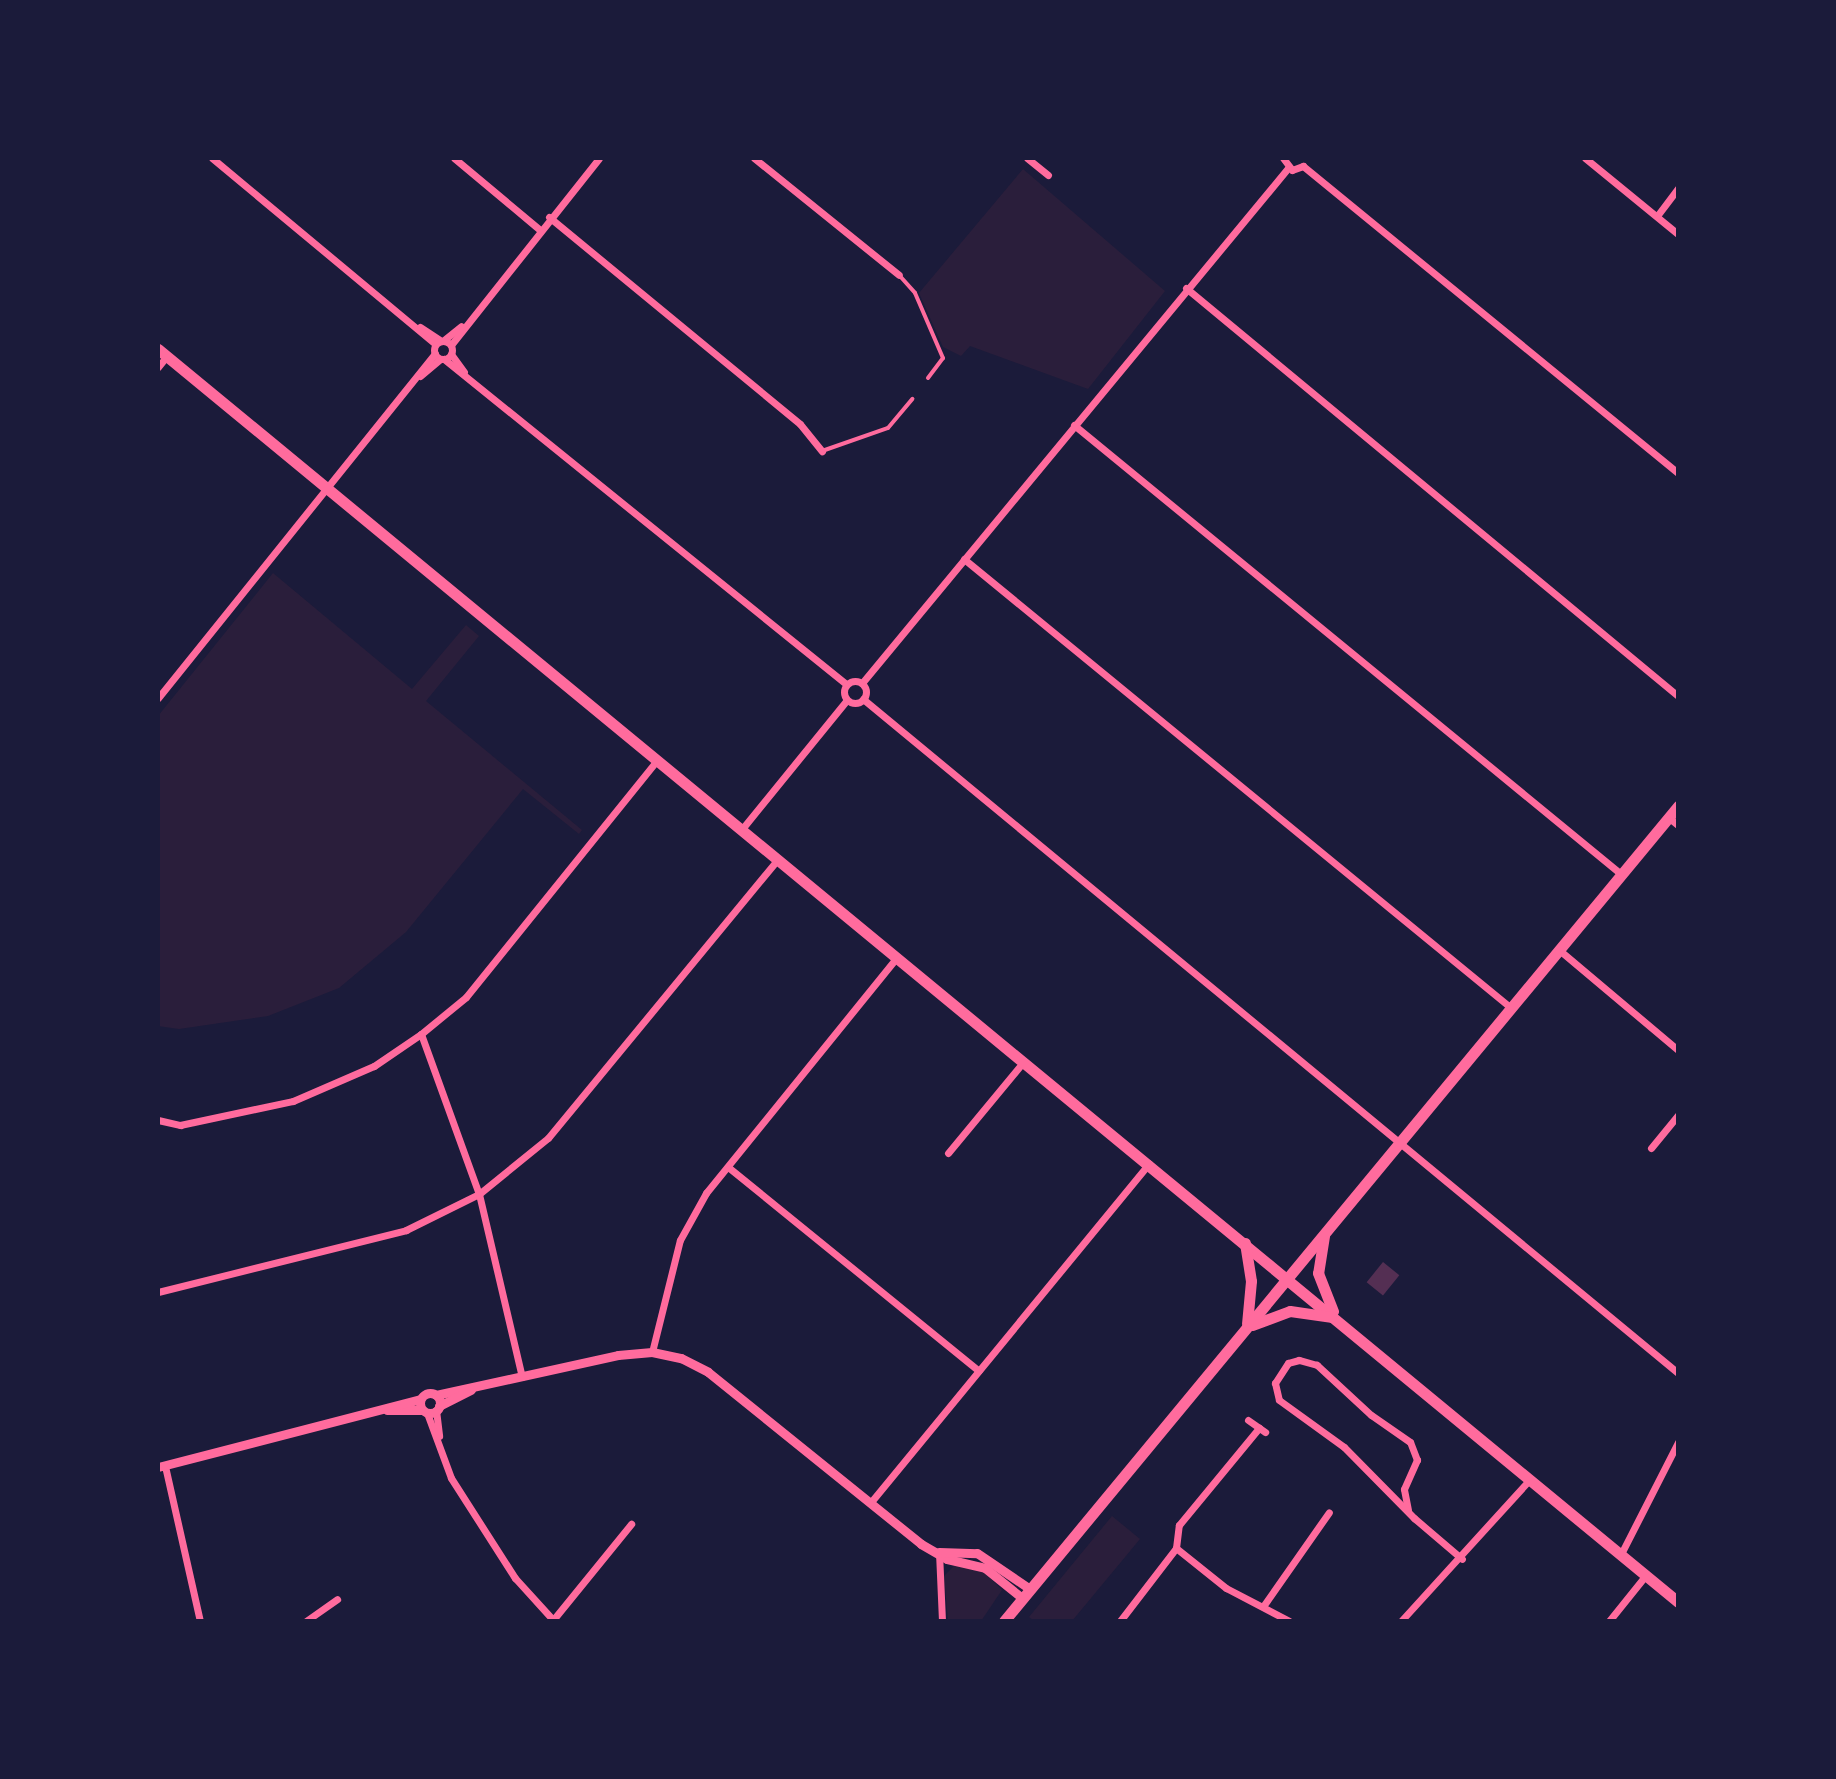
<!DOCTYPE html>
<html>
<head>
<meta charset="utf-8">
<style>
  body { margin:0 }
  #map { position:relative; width:1836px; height:1779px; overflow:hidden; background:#1b1b3a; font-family:"PT Sans Narrow",sans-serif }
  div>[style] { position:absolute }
  .green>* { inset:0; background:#2a1e3b }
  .building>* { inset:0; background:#542f53; transform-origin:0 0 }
  .service>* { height:4px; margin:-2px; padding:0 2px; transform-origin:2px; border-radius:2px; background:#ff6b9d }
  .minor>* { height:7px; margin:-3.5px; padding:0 3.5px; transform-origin:3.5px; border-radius:3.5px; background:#ff6b9d }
  .minor>.ring { margin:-3.5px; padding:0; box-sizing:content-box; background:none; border:7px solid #ff6b9d; border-radius:50% }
  .tertiary>* { height:9px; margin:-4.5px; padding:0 4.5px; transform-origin:4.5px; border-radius:4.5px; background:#ff6b9d }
  .tertiary>.ring { margin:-4.5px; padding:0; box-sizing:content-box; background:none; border:9px solid #ff6b9d; border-radius:50% }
  .primary>* { height:11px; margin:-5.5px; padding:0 5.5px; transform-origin:5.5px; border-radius:5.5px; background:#ff6b9d }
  span { translate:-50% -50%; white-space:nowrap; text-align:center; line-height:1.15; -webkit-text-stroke:7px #1b1b3a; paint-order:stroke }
  .frame { position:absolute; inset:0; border:160px solid #1b1b3a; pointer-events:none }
</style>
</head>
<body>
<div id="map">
  <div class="green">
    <i style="clip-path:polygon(1023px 169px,1165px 291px,1088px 389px,970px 346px,961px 356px,943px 347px,919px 293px)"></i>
    <i style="clip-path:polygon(273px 573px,412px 689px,466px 625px,479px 636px,426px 701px,582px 830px,579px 834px,523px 789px,406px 932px,339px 988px,268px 1016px,179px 1029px,158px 1026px,158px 716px)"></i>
    <i style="clip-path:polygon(1112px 1516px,1140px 1539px,1072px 1621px,1034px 1621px,1029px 1617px)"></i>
    <i style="clip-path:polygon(955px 1565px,984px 1572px,1002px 1590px,981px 1621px,948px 1621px,944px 1576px)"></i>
  </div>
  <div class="building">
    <i style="left:1383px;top:1262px;width:21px;height:26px;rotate:39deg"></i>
  </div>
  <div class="service">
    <i style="left:899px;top:275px;width:24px;rotate:48deg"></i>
    <i style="left:915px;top:293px;width:71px;rotate:66.7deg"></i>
    <i style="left:943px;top:358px;width:25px;rotate:127deg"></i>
    <i style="left:822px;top:451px;width:70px;rotate:-19.2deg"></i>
    <i style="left:888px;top:428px;width:38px;rotate:-50deg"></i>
  </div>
  <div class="minor">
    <i style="left:212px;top:158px;width:290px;rotate:39.8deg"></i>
    <i style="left:454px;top:158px;width:111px;rotate:39.9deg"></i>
    <i style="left:754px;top:158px;width:186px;rotate:38.9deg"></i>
    <i style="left:1027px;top:158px;width:27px;rotate:39deg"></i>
    <i style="left:1283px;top:158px;width:15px;rotate:53deg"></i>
    <i style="left:1292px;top:170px;width:12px;rotate:-20deg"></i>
    <i style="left:1585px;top:158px;width:120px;rotate:39.3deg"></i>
    <i style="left:1303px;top:166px;width:485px;rotate:39.3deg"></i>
    <i style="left:1657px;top:216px;width:35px;rotate:-53deg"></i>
    <i style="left:549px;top:217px;width:325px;rotate:39.5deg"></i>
    <i style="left:800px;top:424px;width:35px;rotate:51deg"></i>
    <i style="left:1186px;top:288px;width:639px;rotate:39.67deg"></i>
    <i style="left:420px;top:327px;width:24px;rotate:33deg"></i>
    <i style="left:444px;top:340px;width:22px;rotate:-39deg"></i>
    <i class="ring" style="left:434px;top:341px;width:11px;height:11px"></i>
    <i style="left:451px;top:345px;width:238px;rotate:-51.6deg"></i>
    <i style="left:451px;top:354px;width:22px;rotate:54deg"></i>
    <i style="left:444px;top:359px;width:517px;rotate:38.95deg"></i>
    <i style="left:158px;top:367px;width:14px;rotate:-51deg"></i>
    <i style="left:420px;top:376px;width:26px;rotate:-40deg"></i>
    <i style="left:1074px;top:425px;width:708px;rotate:39.38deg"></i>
    <i style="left:964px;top:559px;width:706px;rotate:39.37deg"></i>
    <i class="ring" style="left:844px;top:681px;width:15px;height:15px"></i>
    <i style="left:862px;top:683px;width:668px;rotate:-50.4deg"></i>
    <i style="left:158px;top:698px;width:442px;rotate:-51.2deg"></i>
    <i style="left:863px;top:699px;width:1058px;rotate:39.59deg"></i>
    <i style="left:1668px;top:817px;width:13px;rotate:39deg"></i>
    <i style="left:742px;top:829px;width:166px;rotate:-50.9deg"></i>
    <i style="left:1558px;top:949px;width:157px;rotate:40.1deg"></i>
    <i style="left:421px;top:1034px;width:170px;rotate:70.1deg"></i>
    <i style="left:479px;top:1194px;width:188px;rotate:76.8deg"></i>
    <i style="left:158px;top:1120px;width:23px;rotate:13deg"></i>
    <i style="left:180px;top:1125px;width:116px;rotate:-12deg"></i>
    <i style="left:293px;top:1101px;width:88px;rotate:-23.4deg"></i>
    <i style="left:374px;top:1066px;width:57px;rotate:-34.2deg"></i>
    <i style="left:421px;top:1034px;width:58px;rotate:-39.4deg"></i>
    <i style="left:466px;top:997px;width:304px;rotate:-51.1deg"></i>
    <i style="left:1651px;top:1148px;width:43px;rotate:-50.7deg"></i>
    <i style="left:948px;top:1153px;width:119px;rotate:-50.4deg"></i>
    <i style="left:728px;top:1167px;width:323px;rotate:39.1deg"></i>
    <i style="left:158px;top:1292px;width:256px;rotate:-14deg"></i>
    <i style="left:406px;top:1230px;width:81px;rotate:-26.3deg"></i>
    <i style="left:479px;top:1194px;width:89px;rotate:-39.1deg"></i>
    <i style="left:548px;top:1138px;width:362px;rotate:-50.5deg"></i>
    <i style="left:652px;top:1352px;width:115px;rotate:-76deg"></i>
    <i style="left:680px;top:1240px;width:54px;rotate:-61deg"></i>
    <i style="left:706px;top:1193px;width:304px;rotate:-51deg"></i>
    <i style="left:436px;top:1410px;width:26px;rotate:83deg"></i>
    <i style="left:427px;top:1413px;width:69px;rotate:69.7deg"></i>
    <i style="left:451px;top:1478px;width:119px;rotate:57.4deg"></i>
    <i style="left:515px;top:1578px;width:58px;rotate:47.8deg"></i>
    <i style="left:1248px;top:1420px;width:21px;rotate:35deg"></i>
    <i style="left:165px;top:1466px;width:159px;rotate:77.3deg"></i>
    <i style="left:871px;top:1502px;width:438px;rotate:-50.6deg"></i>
    <i style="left:1408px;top:1510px;width:21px;rotate:-101deg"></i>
    <i style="left:1404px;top:1489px;width:32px;rotate:-66deg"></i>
    <i style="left:1417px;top:1460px;width:19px;rotate:-111deg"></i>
    <i style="left:1410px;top:1442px;width:47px;rotate:-145.3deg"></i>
    <i style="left:1371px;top:1415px;width:74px;rotate:-137.2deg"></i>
    <i style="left:1317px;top:1365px;width:19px;rotate:-164deg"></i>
    <i style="left:1299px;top:1360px;width:11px;rotate:165deg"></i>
    <i style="left:1288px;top:1363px;width:24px;rotate:123deg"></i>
    <i style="left:1275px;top:1383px;width:17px;rotate:77deg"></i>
    <i style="left:1279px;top:1400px;width:80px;rotate:35.9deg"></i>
    <i style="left:1344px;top:1447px;width:100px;rotate:45.4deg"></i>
    <i style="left:1414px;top:1518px;width:63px;rotate:40.5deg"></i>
    <i style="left:1176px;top:1548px;width:64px;rotate:38.7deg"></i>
    <i style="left:1226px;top:1588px;width:71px;rotate:27.6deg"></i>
    <i style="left:939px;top:1552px;width:69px;rotate:87.5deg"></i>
    <i style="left:1621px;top:1554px;width:126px;rotate:-63deg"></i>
    <i style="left:1264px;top:1605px;width:113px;rotate:-55deg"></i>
    <i style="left:553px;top:1620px;width:124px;rotate:-50.9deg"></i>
    <i style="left:306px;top:1621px;width:38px;rotate:-35deg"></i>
    <i style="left:1120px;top:1621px;width:92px;rotate:-52.5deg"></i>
    <i style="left:1176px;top:1548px;width:23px;rotate:-83deg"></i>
    <i style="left:1179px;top:1525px;width:126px;rotate:-50.5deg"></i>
    <i style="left:1401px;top:1621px;width:192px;rotate:-47.7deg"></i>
    <i style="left:1609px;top:1621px;width:59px;rotate:-51.2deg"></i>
  </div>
  <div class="tertiary">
    <i class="ring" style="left:420px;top:1393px;width:11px;height:11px"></i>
    <i style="left:436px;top:1395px;width:186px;rotate:-12.4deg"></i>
    <i style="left:618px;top:1355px;width:34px;rotate:-5deg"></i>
    <i style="left:652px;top:1352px;width:30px;rotate:12deg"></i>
    <i style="left:681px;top:1358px;width:30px;rotate:27deg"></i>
    <i style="left:708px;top:1372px;width:274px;rotate:38.9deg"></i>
    <i style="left:921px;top:1544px;width:30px;rotate:30deg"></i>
    <i style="left:947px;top:1559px;width:39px;rotate:13deg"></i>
    <i style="left:985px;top:1568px;width:48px;rotate:39deg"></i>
    <i style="left:439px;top:1406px;width:36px;rotate:-27deg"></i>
    <i style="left:387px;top:1410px;width:35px"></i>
    <i style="left:158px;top:1467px;width:271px;rotate:-14.5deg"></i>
    <i style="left:939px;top:1552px;width:38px;rotate:2deg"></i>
    <i style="left:977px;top:1553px;width:64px;rotate:34.2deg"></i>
  </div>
  <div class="primary">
    <i style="left:158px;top:349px;width:1970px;rotate:39.5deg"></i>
    <i style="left:1324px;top:1236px;width:37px;rotate:99deg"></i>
    <i style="left:1318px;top:1273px;width:41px;rotate:68.5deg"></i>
    <i style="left:1245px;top:1243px;width:38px;rotate:81deg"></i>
    <i style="left:1251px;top:1281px;width:43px;rotate:95.3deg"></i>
    <i style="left:1252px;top:1325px;width:40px;rotate:-20.2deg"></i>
    <i style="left:1290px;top:1311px;width:41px;rotate:8.3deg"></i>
    <i style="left:1004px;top:1621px;width:1058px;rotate:-50.41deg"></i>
  </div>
  <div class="frame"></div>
</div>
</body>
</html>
